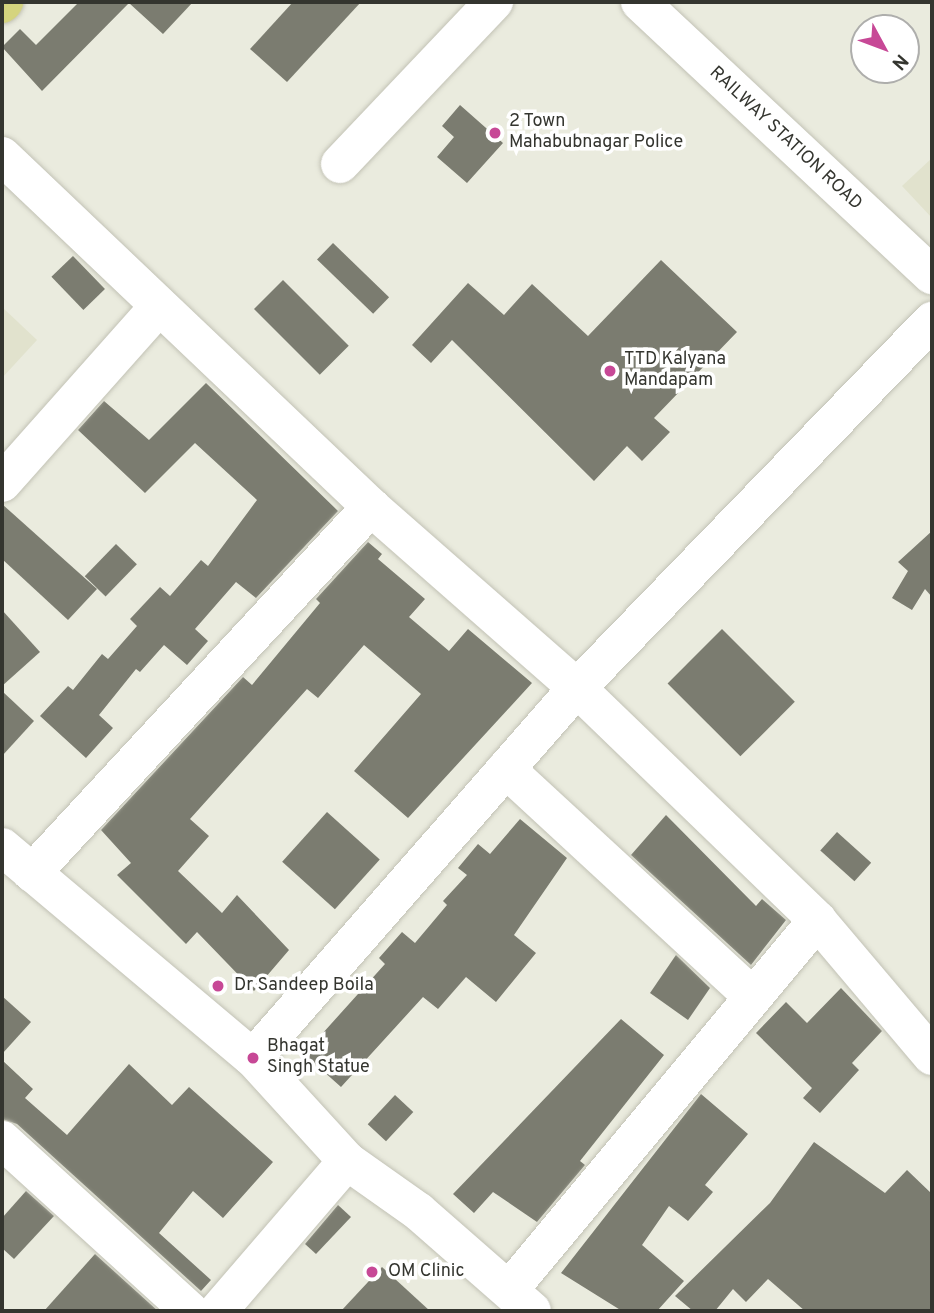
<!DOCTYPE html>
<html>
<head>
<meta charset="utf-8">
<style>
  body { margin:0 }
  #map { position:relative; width:934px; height:1313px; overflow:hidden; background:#eaebde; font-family:Overpass,sans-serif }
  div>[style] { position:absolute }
  .built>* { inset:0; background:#e1e2cd }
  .building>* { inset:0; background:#7b7c70; transform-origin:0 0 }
  .roads { filter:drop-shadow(0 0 2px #c2c2b5) drop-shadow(0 0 2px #c2c2b5) }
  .minor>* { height:38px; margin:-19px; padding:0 19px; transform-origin:19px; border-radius:19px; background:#fff }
  .highway>* { height:38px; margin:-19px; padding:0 19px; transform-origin:19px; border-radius:19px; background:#d5d47e }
  .dots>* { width:19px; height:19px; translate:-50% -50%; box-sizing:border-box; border:4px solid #fff; border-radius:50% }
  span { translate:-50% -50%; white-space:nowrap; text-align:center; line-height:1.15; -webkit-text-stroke:7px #fff; paint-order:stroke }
  .poi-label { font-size:18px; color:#34352f }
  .left { translate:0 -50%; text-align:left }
  .street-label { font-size:18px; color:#34352f }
  .frame { position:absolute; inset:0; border:4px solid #34352f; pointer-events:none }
  .north { position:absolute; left:850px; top:14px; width:70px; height:70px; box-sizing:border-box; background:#fff; border:2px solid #aeaeac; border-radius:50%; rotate:131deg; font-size:19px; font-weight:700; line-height:28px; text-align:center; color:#34352f }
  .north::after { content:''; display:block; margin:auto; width:24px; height:32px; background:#c74896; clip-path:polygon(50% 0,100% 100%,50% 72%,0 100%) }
</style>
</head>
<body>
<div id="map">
  <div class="built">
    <i style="clip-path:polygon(932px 158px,932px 218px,902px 186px)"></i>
    <i style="clip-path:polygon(2px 307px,37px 340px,2px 378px)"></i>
  </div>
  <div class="building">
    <i style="clip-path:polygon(79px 2px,193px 2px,163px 34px,129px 3px,42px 91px,2px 47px,20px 29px,36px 45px)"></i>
    <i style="clip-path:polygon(293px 2px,361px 2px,287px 82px,250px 49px)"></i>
    <i style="clip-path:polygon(460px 105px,503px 143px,467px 183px,437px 157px,454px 137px,442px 126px)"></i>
    <i style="left:333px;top:243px;width:78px;height:23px;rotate:44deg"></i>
    <i style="left:73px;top:256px;width:46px;height:30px;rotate:46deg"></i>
    <i style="clip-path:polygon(661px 260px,737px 332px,654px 418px,670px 432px,642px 461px,627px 446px,594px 481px,452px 340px,431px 363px,412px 345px,468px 283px,504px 315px,532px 284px,588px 336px)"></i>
    <i style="left:283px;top:280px;width:93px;height:41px;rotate:45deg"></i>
    <i style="clip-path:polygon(206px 383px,338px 511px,256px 598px,236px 582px,195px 629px,208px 641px,187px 665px,164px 645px,140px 672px,136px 669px,99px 715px,113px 728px,86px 758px,40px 716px,68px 686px,73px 690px,102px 654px,108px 659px,137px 626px,130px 619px,160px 587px,170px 596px,201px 560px,208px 566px,257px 500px,195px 443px,145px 493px,78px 430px,104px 401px,149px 440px)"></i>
    <i style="clip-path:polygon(2px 504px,97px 589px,68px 620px,2px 559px)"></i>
    <i style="clip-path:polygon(932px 531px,932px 597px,925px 589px,912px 610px,892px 598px,908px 571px,898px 562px)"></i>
    <i style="clip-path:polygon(368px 542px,382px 554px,378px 559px,425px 599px,409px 617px,449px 651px,468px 629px,532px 683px,408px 818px,354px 771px,421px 694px,364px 645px,318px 698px,307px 689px,190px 819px,209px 836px,178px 871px,222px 913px,237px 895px,289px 950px,254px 991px,197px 932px,186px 944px,117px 875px,131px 863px,101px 830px,243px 677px,252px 685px,320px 603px,316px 599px)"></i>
    <i style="left:116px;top:544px;width:29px;height:45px;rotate:44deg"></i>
    <i style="clip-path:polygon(2px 610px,40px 652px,2px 686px)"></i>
    <i style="left:722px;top:629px;width:103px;height:77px;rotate:45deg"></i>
    <i style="clip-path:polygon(2px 691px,34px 721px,2px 756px)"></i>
    <i style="left:327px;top:812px;width:71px;height:67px;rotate:42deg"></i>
    <i style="clip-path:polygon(666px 815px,756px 906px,762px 899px,786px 920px,751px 965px,631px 855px)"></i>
    <i style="clip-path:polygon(520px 819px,567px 858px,514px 935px,536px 953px,496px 1002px,466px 977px,438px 1009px,423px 997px,341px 1087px,304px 1054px,385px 964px,379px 958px,402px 932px,415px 943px,447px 905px,443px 901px,467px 875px,458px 868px,478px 844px,490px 854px)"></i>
    <i style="left:837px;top:832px;width:46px;height:25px;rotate:42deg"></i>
    <i style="clip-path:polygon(676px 955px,710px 988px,688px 1020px,650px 993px)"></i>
    <i style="clip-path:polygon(841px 988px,882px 1031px,852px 1063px,859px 1070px,820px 1113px,803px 1098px,812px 1088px,756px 1033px,786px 1002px,807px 1023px)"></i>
    <i style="clip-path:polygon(2px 996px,31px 1022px,2px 1054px)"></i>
    <i style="clip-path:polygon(621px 1019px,664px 1055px,580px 1161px,585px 1165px,537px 1222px,493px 1192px,474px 1213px,453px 1194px)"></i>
    <i style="clip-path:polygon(2px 1060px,33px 1089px,25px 1098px,67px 1135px,129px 1064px,172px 1105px,189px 1087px,273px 1162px,223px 1218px,193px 1191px,159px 1233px,211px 1280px,201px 1291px,17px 1124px,2px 1119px)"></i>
    <i style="clip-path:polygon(701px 1094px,748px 1134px,705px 1185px,713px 1192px,688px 1221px,669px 1206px,642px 1245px,684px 1281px,657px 1311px,622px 1311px,561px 1273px)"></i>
    <i style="left:395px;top:1095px;width:25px;height:40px;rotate:43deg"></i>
    <i style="clip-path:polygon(814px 1142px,885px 1193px,907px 1170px,932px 1194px,932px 1311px,805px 1311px,768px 1279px,746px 1302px,733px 1289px,715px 1311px,693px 1311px,675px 1296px,770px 1203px)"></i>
    <i style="clip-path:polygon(26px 1191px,54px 1216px,14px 1259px,2px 1248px,2px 1218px)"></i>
    <i style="clip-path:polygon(338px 1205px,351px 1217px,316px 1254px,305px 1244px)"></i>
    <i style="clip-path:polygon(95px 1254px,158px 1311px,44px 1311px)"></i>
    <i style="clip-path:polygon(382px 1267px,430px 1311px,341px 1311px)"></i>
  </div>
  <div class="roads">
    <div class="minor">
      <i style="left:640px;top:2px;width:400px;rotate:43.1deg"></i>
      <i style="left:2px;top:156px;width:509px;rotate:43.57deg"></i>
      <i style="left:371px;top:507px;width:274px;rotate:41.3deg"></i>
      <i style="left:577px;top:688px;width:511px;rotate:-45.95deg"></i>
      <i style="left:340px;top:164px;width:224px;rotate:-46.5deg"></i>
      <i style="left:2px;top:483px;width:235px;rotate:-48.4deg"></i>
      <i style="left:506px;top:769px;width:336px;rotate:42.7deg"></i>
      <i style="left:2px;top:847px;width:328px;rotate:40.1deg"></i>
      <i style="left:253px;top:1058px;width:139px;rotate:47.6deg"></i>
      <i style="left:347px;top:1161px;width:88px;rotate:35.3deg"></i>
      <i style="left:419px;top:1212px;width:150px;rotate:41.2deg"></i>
      <i style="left:32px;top:873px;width:499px;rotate:-47.2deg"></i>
      <i style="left:253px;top:1058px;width:492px;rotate:-48.8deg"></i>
      <i style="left:577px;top:688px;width:334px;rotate:44deg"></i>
      <i style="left:817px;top:920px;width:178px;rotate:49.8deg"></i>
      <i style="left:2px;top:1140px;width:254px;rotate:42.3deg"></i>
      <i style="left:510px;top:1289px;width:480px;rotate:-50.2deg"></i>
      <i style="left:218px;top:1311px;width:198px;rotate:-49.3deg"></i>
    </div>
    <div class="highway">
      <i style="left:2px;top:4px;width:3px;rotate:-45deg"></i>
    </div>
  </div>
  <div class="dots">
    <i style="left:495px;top:133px;background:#c74896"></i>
    <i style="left:610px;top:371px;background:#c74896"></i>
    <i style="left:218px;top:986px;background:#c74896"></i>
    <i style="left:253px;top:1058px;background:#c74896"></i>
    <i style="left:372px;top:1272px;background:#c74896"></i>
  </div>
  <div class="poi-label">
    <span class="left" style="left:509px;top:133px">2 Town<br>Mahabubnagar Police</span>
    <span class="left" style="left:624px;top:371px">TTD Kalyana<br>Mandapam</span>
    <span class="left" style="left:234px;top:986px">Dr Sandeep Boila</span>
    <span class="left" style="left:267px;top:1058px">Bhagat<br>Singh Statue</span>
    <span class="left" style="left:388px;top:1272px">OM Clinic</span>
  </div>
  <div class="street-label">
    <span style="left:785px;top:139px;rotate:43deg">RAILWAY STATION ROAD</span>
  </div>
  <div class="frame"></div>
  <div class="north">N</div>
</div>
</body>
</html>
